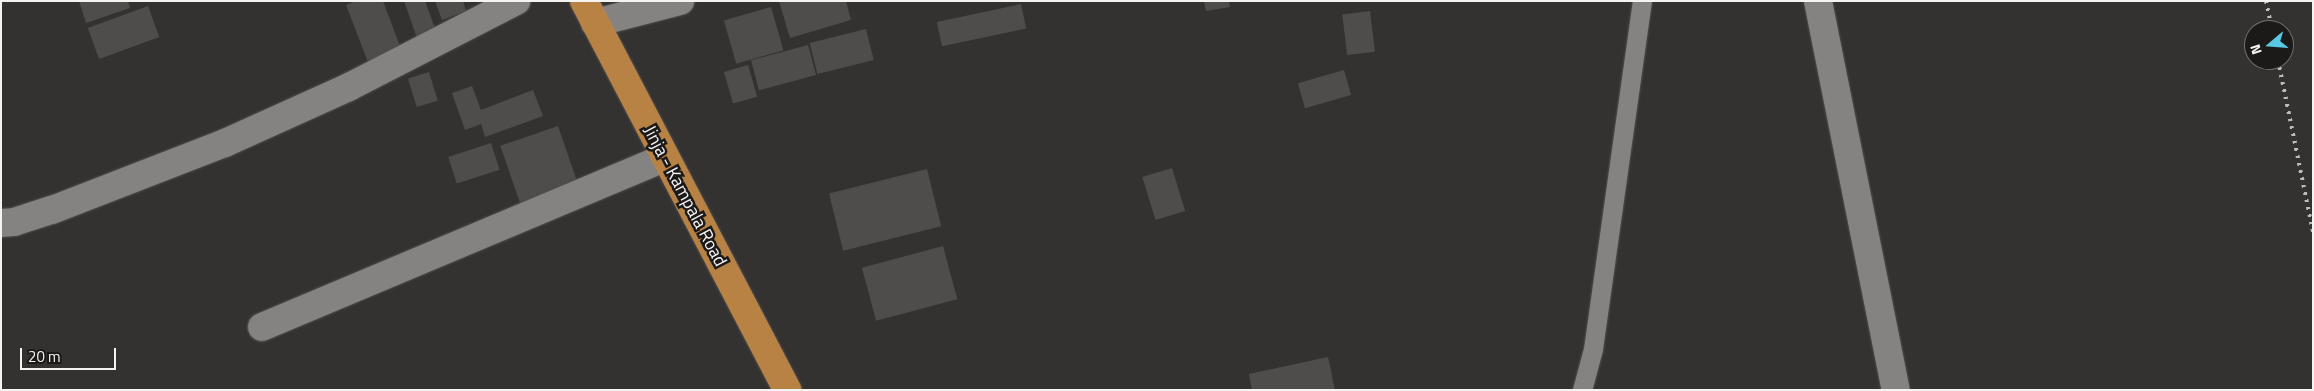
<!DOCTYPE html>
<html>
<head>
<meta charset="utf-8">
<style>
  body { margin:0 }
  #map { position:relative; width:2314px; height:391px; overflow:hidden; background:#343230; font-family:"Titillium Web",sans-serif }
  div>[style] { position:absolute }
  .building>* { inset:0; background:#4f4d4b; transform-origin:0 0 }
  .roads { filter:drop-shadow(0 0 1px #504e4d) drop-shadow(0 0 1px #504e4d) }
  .service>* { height:19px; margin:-9.5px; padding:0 9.5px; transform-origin:9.5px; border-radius:9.5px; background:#858381 }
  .minor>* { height:28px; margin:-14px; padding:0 14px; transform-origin:14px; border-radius:14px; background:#858381 }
  .trunk>* { height:28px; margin:-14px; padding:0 14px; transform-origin:14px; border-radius:14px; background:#b88244 }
  .rail>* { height:4px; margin-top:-2px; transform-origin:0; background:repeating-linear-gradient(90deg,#bebcbb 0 2.5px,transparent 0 7.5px) }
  span { translate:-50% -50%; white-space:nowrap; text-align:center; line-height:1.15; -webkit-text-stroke:5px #1b1a19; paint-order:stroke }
  .street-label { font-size:18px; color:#f6f4f3 }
  .frame { position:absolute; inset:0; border:2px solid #f6f4f3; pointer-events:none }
  .north { position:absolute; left:2244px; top:20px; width:50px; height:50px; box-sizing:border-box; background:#1b1a19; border:1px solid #737170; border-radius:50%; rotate:252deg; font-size:14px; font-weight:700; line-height:20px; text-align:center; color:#f6f4f3 }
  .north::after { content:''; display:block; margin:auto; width:18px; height:22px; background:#58c9e4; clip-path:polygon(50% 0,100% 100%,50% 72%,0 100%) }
  .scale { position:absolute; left:20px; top:348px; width:96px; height:22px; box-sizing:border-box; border:2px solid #f6f4f3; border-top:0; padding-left:6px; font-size:15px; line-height:18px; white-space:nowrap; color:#f6f4f3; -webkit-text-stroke:4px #1b1a19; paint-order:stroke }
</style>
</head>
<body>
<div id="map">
  <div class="building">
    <i style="clip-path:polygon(79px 1px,128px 1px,130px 8px,86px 23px)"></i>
    <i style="clip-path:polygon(356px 1px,383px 1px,404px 57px,371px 70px,346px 5px)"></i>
    <i style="clip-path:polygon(404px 1px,425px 1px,436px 31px,417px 38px)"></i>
    <i style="clip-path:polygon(435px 1px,463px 1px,466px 11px,442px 20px)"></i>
    <i style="clip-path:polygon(779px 1px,846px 1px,851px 20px,790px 38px)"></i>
    <i style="clip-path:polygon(1204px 1px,1229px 1px,1230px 7px,1206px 11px)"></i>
    <i style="left:1021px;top:4px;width:25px;height:86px;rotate:78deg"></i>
    <i style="left:148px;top:6px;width:33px;height:64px;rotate:70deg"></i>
    <i style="left:771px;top:7px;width:45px;height:49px;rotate:74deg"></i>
    <i style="left:1370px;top:11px;width:41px;height:28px;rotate:83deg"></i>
    <i style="left:866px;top:29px;width:32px;height:58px;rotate:76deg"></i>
    <i style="left:808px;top:45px;width:31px;height:59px;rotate:75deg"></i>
    <i style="left:748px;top:65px;width:33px;height:25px;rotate:74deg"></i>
    <i style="left:1344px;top:70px;width:26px;height:48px;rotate:74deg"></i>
    <i style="left:429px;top:72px;width:30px;height:22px;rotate:73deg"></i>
    <i style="clip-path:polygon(472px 86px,481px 110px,533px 90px,543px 116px,485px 137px,481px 124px,465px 130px,452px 93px)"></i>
    <i style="left:558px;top:126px;width:62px;height:61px;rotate:71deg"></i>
    <i style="left:491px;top:143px;width:28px;height:45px;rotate:72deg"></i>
    <i style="left:1172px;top:168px;width:45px;height:31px;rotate:73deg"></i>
    <i style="left:927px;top:169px;width:59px;height:101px;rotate:76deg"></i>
    <i style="left:943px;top:246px;width:55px;height:84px;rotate:75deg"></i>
    <i style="clip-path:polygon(1328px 357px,1335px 390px,1252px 390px,1249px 374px)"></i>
  </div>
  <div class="roads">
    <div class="service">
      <i style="left:1582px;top:390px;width:42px;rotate:-75deg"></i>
      <i style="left:1593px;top:349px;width:351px;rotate:-82deg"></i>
    </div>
    <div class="minor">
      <i style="left:1818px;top:1px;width:397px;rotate:78.7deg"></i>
      <i style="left:595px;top:23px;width:88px;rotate:-14.5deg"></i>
      <i style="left:1px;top:223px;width:13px;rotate:-4deg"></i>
      <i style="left:14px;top:222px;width:40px;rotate:-18deg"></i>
      <i style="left:52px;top:210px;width:186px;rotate:-21.2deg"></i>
      <i style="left:225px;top:143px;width:136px;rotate:-24.3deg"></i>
      <i style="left:349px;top:87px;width:188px;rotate:-27.2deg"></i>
      <i style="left:262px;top:327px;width:436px;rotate:-22.8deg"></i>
    </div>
    <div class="trunk">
      <i style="left:584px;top:1px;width:439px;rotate:62.4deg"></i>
    </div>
  </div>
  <div class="rail">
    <i style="left:2266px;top:1px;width:30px;rotate:78deg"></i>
    <i style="left:2278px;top:60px;width:176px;rotate:78.5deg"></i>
  </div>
  <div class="street-label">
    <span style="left:685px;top:196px;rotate:62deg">Jinja - Kampala Road</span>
  </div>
  <div class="frame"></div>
  <div class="north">N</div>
  <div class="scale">20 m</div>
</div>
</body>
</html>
